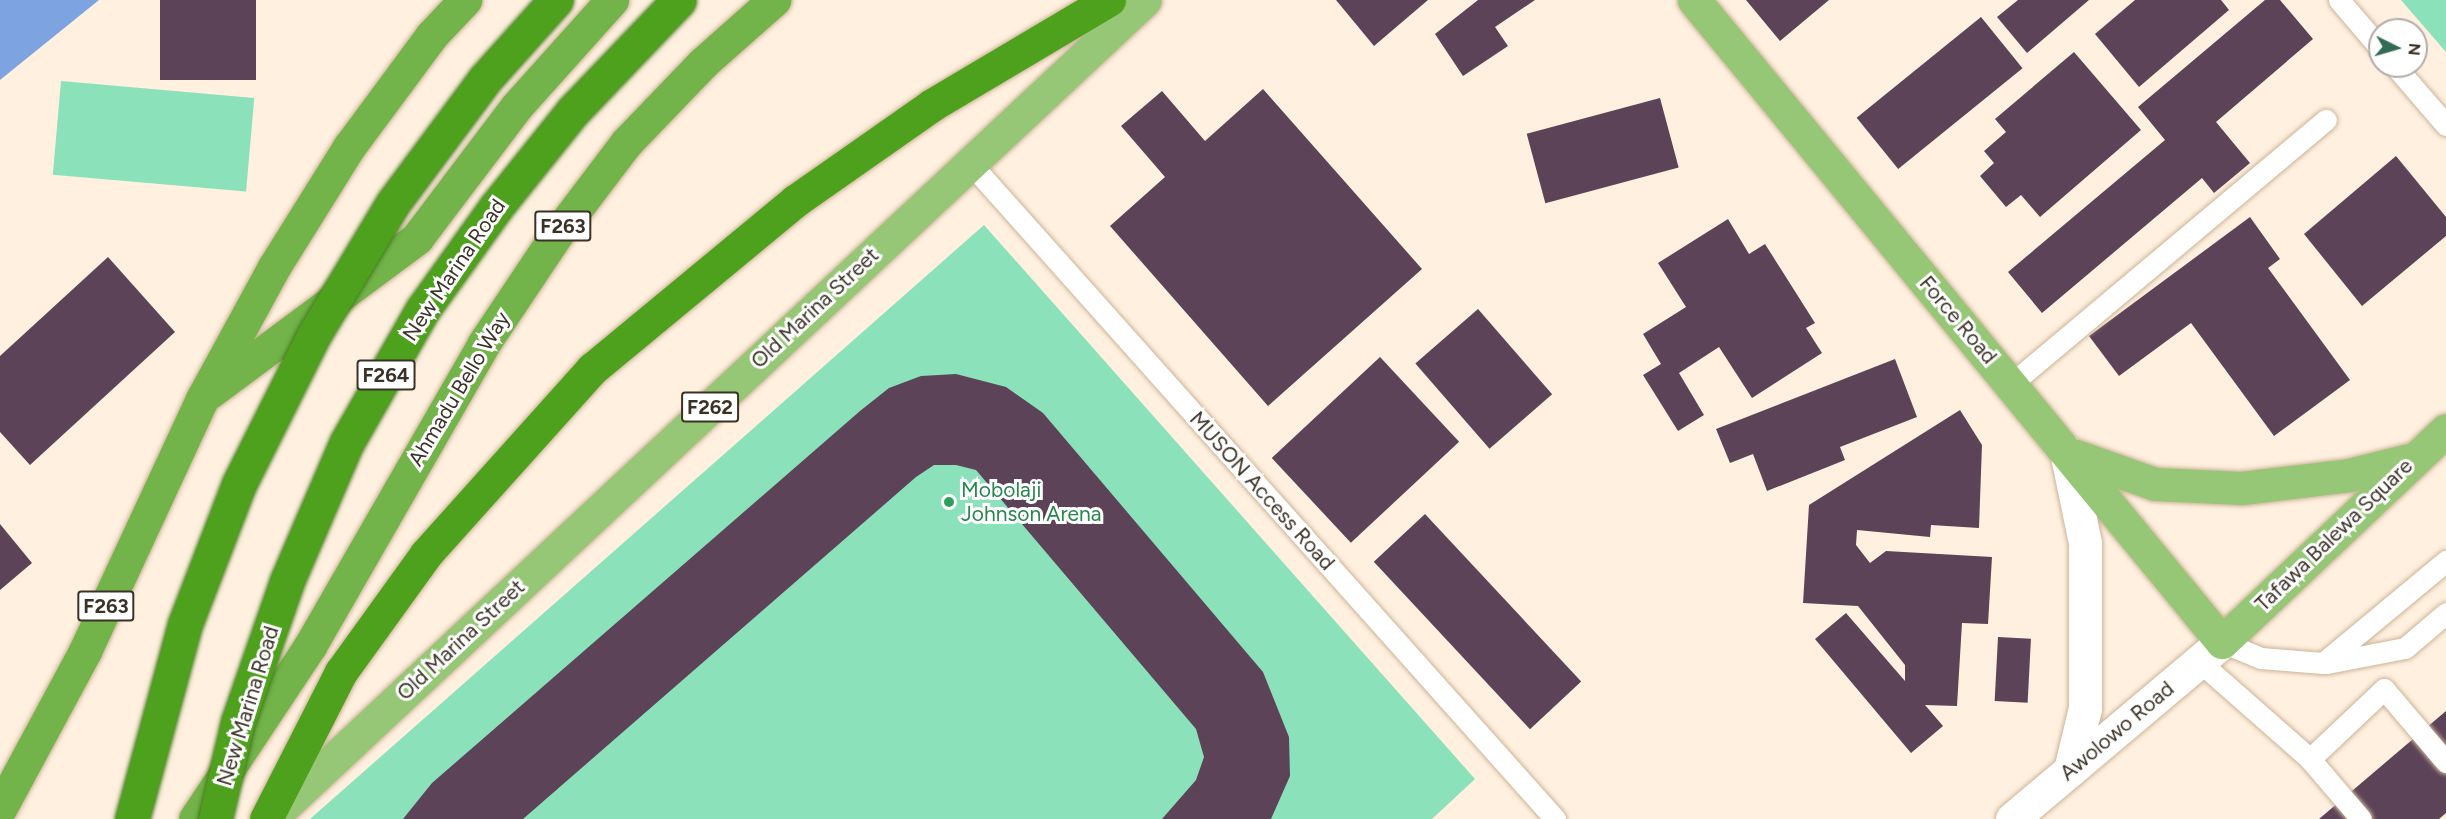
<!DOCTYPE html>
<html>
<head>
<meta charset="utf-8">
<style>
  body { margin:0 }
  #map { position:relative; width:2446px; height:819px; overflow:hidden; background:#fff0df; font-family:Figtree,sans-serif }
  div>[style] { position:absolute }
  .green>* { inset:0; background:#8be1ba; transform-origin:0 0 }
  .water>* { inset:0; background:#7da3e1 }
  .building>* { inset:0; background:#5c4358; transform-origin:0 0 }
  .roads { filter:drop-shadow(0 0 2px #cbb498) drop-shadow(0 0 2px #cbb498) }
  .service>* { height:21px; margin:-10.5px; padding:0 10.5px; transform-origin:10.5px; border-radius:10.5px; background:#fff }
  .secondary>* { height:33px; margin:-16.5px; padding:0 16.5px; transform-origin:16.5px; border-radius:16.5px; background:#fff }
  .primary>* { height:33px; margin:-16.5px; padding:0 16.5px; transform-origin:16.5px; border-radius:16.5px; background:#95c777 }
  .trunk>* { height:33px; margin:-16.5px; padding:0 16.5px; transform-origin:16.5px; border-radius:16.5px; background:#72b44a }
  .motorway>* { height:33px; margin:-16.5px; padding:0 16.5px; transform-origin:16.5px; border-radius:16.5px; background:#4ea11c }
  .bridges { filter:drop-shadow(0 0 2px #477a20) drop-shadow(0 0 2px #477a20) }
  .motorway-bridge>* { height:33px; margin:-16.5px; padding:0 16.5px; transform-origin:16.5px; border-radius:16.5px; background:#4ea11c }
  .dots>* { width:16px; height:16px; translate:-50% -50%; box-sizing:border-box; border:3px solid #fff; border-radius:50% }
  span { translate:-50% -50%; white-space:nowrap; text-align:center; line-height:1.15; -webkit-text-stroke:6px #fff; paint-order:stroke }
  .shield-label span { padding:2px 4px; background:#fff; border:2px solid; border-radius:4px; -webkit-text-stroke-width:0 }
  .shield-label { font-size:20px; color:#3b3227; font-weight:700 }
  .street-label { font-size:21px; color:#3b3227 }
  .leisure-label { font-size:21px; color:#27864d }
  .left { translate:0 -50%; text-align:left }
  .north { position:absolute; left:2368px; top:18px; width:60px; height:60px; box-sizing:border-box; background:#fff; border:2px solid #b1ada9; border-radius:50%; rotate:95deg; font-size:16px; font-weight:700; line-height:24px; text-align:center; color:#3b3227 }
  .north::after { content:''; display:block; margin:auto; width:21px; height:27px; background:#336c54; clip-path:polygon(50% 0,100% 100%,50% 72%,0 100%) }
</style>
</head>
<body>
<div id="map">
  <div class="green">
    <i style="clip-path:polygon(2401px 0,2446px 0,2446px 52px)"></i>
    <i style="left:61px;top:81px;width:194px;height:94px;rotate:5deg"></i>
    <i style="clip-path:polygon(984px 225px,1475px 779px,1432px 819px,310px 819px)"></i>
  </div>
  <div class="water">
    <i style="clip-path:polygon(0 0,99px 0,0 80px)"></i>
  </div>
  <div class="building">
    <i style="left:160px;top:0;width:96px;height:80px"></i>
    <i style="clip-path:polygon(1336px 0,1428px 0,1374px 46px)"></i>
    <i style="clip-path:polygon(1478px 0,1535px 0,1495px 27px,1508px 46px,1463px 76px,1435px 34px)"></i>
    <i style="clip-path:polygon(1746px 0,1829px 0,1780px 41px)"></i>
    <i style="clip-path:polygon(2018px 0,2089px 0,2027px 53px,1997px 17px)"></i>
    <i style="clip-path:polygon(2135px 0,2221px 0,2229px 10px,2139px 87px,2095px 34px)"></i>
    <i style="clip-path:polygon(2265px 0,2280px 0,2313px 39px,2216px 122px,2250px 163px,2214px 193px,2202px 178px,2042px 313px,2008px 272px,2165px 140px,2138px 107px)"></i>
    <i style="left:1981px;top:17px;width:66px;height:160px;rotate:51deg"></i>
    <i style="clip-path:polygon(2074px 52px,2141px 130px,2040px 217px,2021px 195px,2006px 207px,1980px 176px,1994px 163px,1984px 151px,2006px 132px,1995px 119px)"></i>
    <i style="clip-path:polygon(1263px 89px,1422px 269px,1268px 406px,1110px 226px,1165px 177px,1121px 126px,1162px 91px,1205px 141px)"></i>
    <i style="left:1660px;top:98px;width:72px;height:138px;rotate:75deg"></i>
    <i style="clip-path:polygon(2396px 156px,2446px 217px,2446px 236px,2362px 306px,2304px 234px)"></i>
    <i style="clip-path:polygon(2250px 217px,2280px 259px,2268px 268px,2350px 380px,2274px 436px,2191px 323px,2119px 376px,2089px 336px)"></i>
    <i style="clip-path:polygon(1728px 219px,1749px 254px,1765px 244px,1815px 323px,1806px 328px,1822px 353px,1752px 398px,1719px 347px,1679px 373px,1704px 415px,1678px 431px,1643px 375px,1661px 364px,1643px 334px,1686px 307px,1658px 263px)"></i>
    <i style="clip-path:polygon(108px 257px,175px 332px,30px 465px,0 432px,0 356px)"></i>
    <i style="left:1478px;top:309px;width:113px;height:83px;rotate:49deg"></i>
    <i style="left:1380px;top:357px;width:116px;height:148px;rotate:47deg"></i>
    <i style="clip-path:polygon(1895px 359px,1917px 417px,1840px 447px,1845px 460px,1767px 491px,1753px 454px,1730px 463px,1716px 429px)"></i>
    <i style="clip-path:polygon(956px 374px,1006px 387px,1043px 413px,1263px 672px,1289px 737px,1290px 776px,1271px 819px,1162px 819px,1196px 780px,1204px 757px,1196px 729px,976px 470px,956px 465px,934px 465px,916px 477px,523px 819px,403px 819px,432px 783px,860px 411px,889px 388px,921px 376px)"></i>
    <i style="clip-path:polygon(1960px 410px,1982px 445px,1979px 528px,1931px 525px,1930px 537px,1857px 530px,1856px 545px,1870px 563px,1886px 551px,1992px 557px,1988px 624px,1962px 623px,1957px 706px,1925px 705px,1943px 726px,1911px 753px,1815px 639px,1846px 613px,1905px 681px,1905px 665px,1858px 606px,1803px 603px,1809px 505px)"></i>
    <i style="left:1425px;top:514px;width:229px;height:70px;rotate:47deg"></i>
    <i style="clip-path:polygon(0 524px,32px 563px,0 590px)"></i>
    <i style="left:1998px;top:637px;width:33px;height:64px;rotate:3deg"></i>
    <i style="clip-path:polygon(2446px 711px,2446px 813px,2439px 819px,2319px 819px)"></i>
  </div>
  <div class="roads">
    <div class="service">
      <i style="left:2339px;top:0;width:63px;rotate:49.5deg"></i>
      <i style="left:2395px;top:66px;width:78px;rotate:49.2deg"></i>
      <i style="left:970px;top:163px;width:879px;rotate:48.27deg"></i>
      <i style="left:2011px;top:384px;width:411px;rotate:-40deg"></i>
      <i style="left:2222px;top:642px;width:42px;rotate:22.3deg"></i>
      <i style="left:2261px;top:658px;width:62px;rotate:4.6deg"></i>
      <i style="left:2323px;top:663px;width:160px;rotate:-39.7deg"></i>
      <i style="left:2200px;top:662px;width:147px;rotate:41.4deg"></i>
      <i style="left:2327px;top:663px;width:79px;rotate:-10.9deg"></i>
      <i style="left:2405px;top:648px;width:54px;rotate:-40.5deg"></i>
      <i style="left:2361px;top:819px;width:79px;rotate:-130.4deg"></i>
      <i style="left:2310px;top:759px;width:102px;rotate:-43.4deg"></i>
      <i style="left:2384px;top:689px;width:96px;rotate:49.7deg"></i>
    </div>
    <div class="secondary">
      <i style="left:2066px;top:451px;width:94px;rotate:78.3deg"></i>
      <i style="left:2085px;top:543px;width:165px;rotate:90deg"></i>
      <i style="left:2085px;top:708px;width:64px;rotate:103.6deg"></i>
      <i style="left:2012px;top:819px;width:275px;rotate:-40.1deg"></i>
    </div>
    <div class="primary">
      <i style="left:1694px;top:0;width:831px;rotate:50.57deg"></i>
      <i style="left:2222px;top:642px;width:308px;rotate:-43.4deg"></i>
      <i style="left:2073px;top:455px;width:87px;rotate:19.5deg"></i>
      <i style="left:2155px;top:484px;width:87px;rotate:2.6deg"></i>
      <i style="left:2242px;top:488px;width:108px;rotate:-6.9deg"></i>
      <i style="left:2349px;top:475px;width:66px;rotate:-14deg"></i>
      <i style="left:270px;top:819px;width:1198px;rotate:-43.11deg"></i>
    </div>
    <div class="trunk">
      <i style="left:210px;top:392px;width:258px;rotate:-36.6deg"></i>
      <i style="left:417px;top:238px;width:164px;rotate:-52.9deg"></i>
      <i style="left:516px;top:107px;width:144px;rotate:-48.1deg"></i>
      <i style="left:0;top:809px;width:179px;rotate:-61.7deg"></i>
      <i style="left:85px;top:651px;width:278px;rotate:-65.1deg"></i>
      <i style="left:202px;top:399px;width:150px;rotate:-61.4deg"></i>
      <i style="left:274px;top:267px;width:142px;rotate:-58deg"></i>
      <i style="left:349px;top:147px;width:138px;rotate:-53.5deg"></i>
      <i style="left:431px;top:36px;width:50px;rotate:-46.6deg"></i>
      <i style="left:195px;top:819px;width:208px;rotate:-56.4deg"></i>
      <i style="left:310px;top:646px;width:349px;rotate:-60.1deg"></i>
      <i style="left:484px;top:343px;width:131px;rotate:-56.2deg"></i>
      <i style="left:557px;top:234px;width:114px;rotate:-52.8deg"></i>
      <i style="left:626px;top:143px;width:112px;rotate:-46.1deg"></i>
      <i style="left:704px;top:62px;width:94px;rotate:-41.5deg"></i>
    </div>
    <div class="motorway">
      <i style="left:266px;top:819px;width:165px;rotate:-63deg"></i>
      <i style="left:341px;top:672px;width:145px;rotate:-54.2deg"></i>
      <i style="left:426px;top:554px;width:249px;rotate:-48.1deg"></i>
      <i style="left:592px;top:369px;width:264px;rotate:-39.6deg"></i>
      <i style="left:795px;top:201px;width:167px;rotate:-35deg"></i>
      <i style="left:932px;top:105px;width:206px;rotate:-30.7deg"></i>
    </div>
  </div>
  <div class="bridges">
    <div class="motorway-bridge">
      <i style="left:132px;top:819px;width:202px;rotate:-74.8deg"></i>
      <i style="left:185px;top:624px;width:150px;rotate:-68.9deg"></i>
      <i style="left:239px;top:484px;width:165px;rotate:-63.4deg"></i>
      <i style="left:313px;top:336px;width:155px;rotate:-59deg"></i>
      <i style="left:393px;top:203px;width:154px;rotate:-53.4deg"></i>
      <i style="left:485px;top:79px;width:106px;rotate:-48.1deg"></i>
      <i style="left:215px;top:819px;width:100px;rotate:-76.7deg"></i>
      <i style="left:238px;top:722px;width:149px;rotate:-70.8deg"></i>
      <i style="left:287px;top:581px;width:151px;rotate:-66.7deg"></i>
      <i style="left:347px;top:442px;width:153px;rotate:-60.3deg"></i>
      <i style="left:423px;top:309px;width:125px;rotate:-54.4deg"></i>
      <i style="left:496px;top:207px;width:123px;rotate:-51.3deg"></i>
      <i style="left:573px;top:111px;width:153px;rotate:-46.3deg"></i>
    </div>
  </div>
  <div class="dots">
    <i style="left:949px;top:502px;background:#2e9e5b"></i>
  </div>
  <div class="shield-label">
    <span style="left:563px;top:226px">F263</span>
    <span style="left:386px;top:375px">F264</span>
    <span style="left:710px;top:407px">F262</span>
    <span style="left:106px;top:606px">F263</span>
  </div>
  <div class="street-label">
    <span style="left:454px;top:270px;rotate:-56deg">New Marina Road</span>
    <span style="left:815px;top:308px;rotate:-43deg">Old Marina Street</span>
    <span style="left:1958px;top:320px;rotate:50deg">Force Road</span>
    <span style="left:459px;top:389px;rotate:-59deg">Ahmadu Bello Way</span>
    <span style="left:1262px;top:491px;rotate:48deg">MUSON Access Road</span>
    <span style="left:2334px;top:535px;rotate:-44deg">Tafawa Balewa Square</span>
    <span style="left:461px;top:640px;rotate:-43deg">Old Marina Street</span>
    <span style="left:248px;top:706px;rotate:-73deg">New Marina Road</span>
    <span style="left:2117px;top:731px;rotate:-40deg">Awolowo Road</span>
  </div>
  <div class="leisure-label">
    <span class="left" style="left:961px;top:502px">Mobolaji<br>Johnson Arena</span>
  </div>
  <div class="north">N</div>
</div>
</body>
</html>
